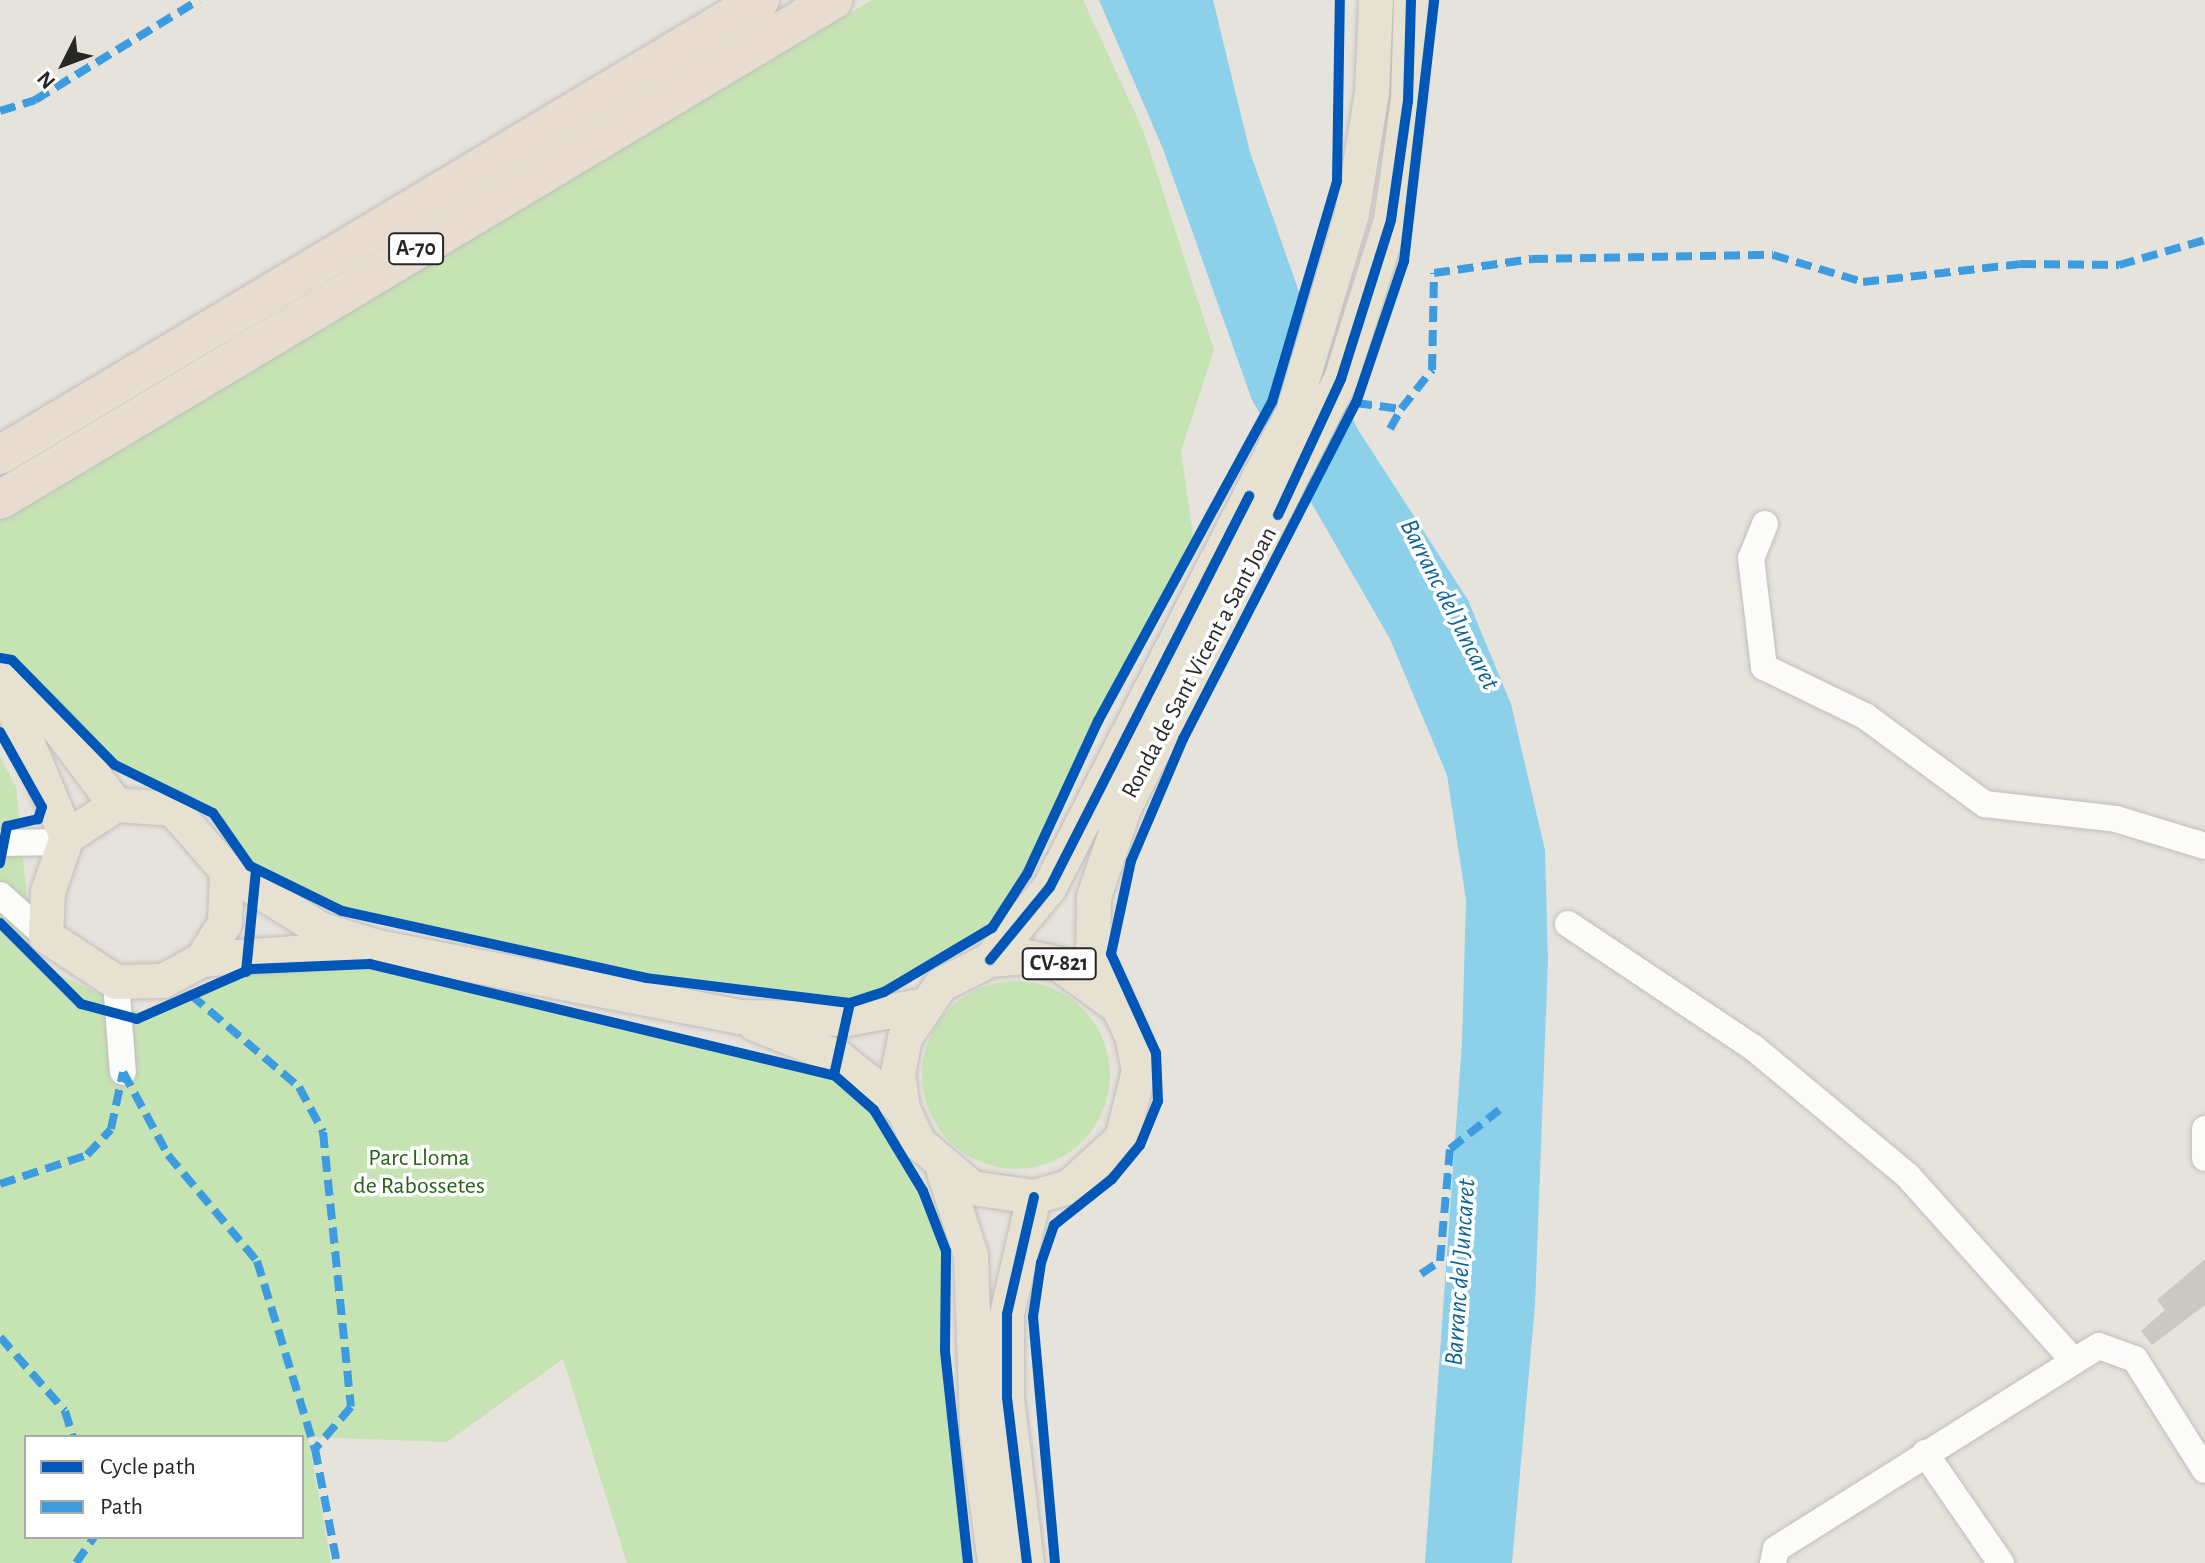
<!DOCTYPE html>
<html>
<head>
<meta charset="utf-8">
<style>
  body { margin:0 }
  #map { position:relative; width:2205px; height:1563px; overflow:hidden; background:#e6e2dc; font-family:"Alegreya Sans",sans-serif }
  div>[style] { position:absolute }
  .green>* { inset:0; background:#c6e3b3 }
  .round { border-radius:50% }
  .water>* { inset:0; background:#8dd0ea }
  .building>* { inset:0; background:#cbc8c3 }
  .roads { filter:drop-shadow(0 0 2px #bfbebe) drop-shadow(0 0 2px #bfbebe) }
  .minor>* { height:26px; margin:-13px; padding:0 13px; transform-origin:13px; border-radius:13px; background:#fbfbfa }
  .major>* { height:34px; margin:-17px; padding:0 17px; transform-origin:17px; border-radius:17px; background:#e6e1d1 }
  .highway>* { height:38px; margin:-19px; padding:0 19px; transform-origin:19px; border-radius:19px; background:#e8dcd1 }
  .quiet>* { height:8px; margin-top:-4px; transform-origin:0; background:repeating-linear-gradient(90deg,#3d9ce0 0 16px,transparent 0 24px) }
  .cycleway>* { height:10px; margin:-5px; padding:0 5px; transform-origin:5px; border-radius:5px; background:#0057b8 }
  span { translate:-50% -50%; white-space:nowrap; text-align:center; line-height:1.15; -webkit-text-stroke:7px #fff; paint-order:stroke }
  .shield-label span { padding:2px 6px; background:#fff; border:2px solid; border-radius:6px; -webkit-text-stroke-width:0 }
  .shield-label { font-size:22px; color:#272727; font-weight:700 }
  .street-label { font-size:24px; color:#272727 }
  .park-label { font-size:24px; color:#256317 }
  .water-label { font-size:26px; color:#0b6497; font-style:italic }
  .legend { position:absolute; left:24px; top:1435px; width:280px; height:104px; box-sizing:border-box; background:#fff; border:2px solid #a9a9a9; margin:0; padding:10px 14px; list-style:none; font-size:24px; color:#272727 }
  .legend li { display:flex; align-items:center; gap:16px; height:40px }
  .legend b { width:40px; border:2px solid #a9a9a9 }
  .north { position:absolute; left:24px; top:24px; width:80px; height:80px; -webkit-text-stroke:6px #fff; paint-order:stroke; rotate:228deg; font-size:22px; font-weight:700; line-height:32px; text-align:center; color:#272727 }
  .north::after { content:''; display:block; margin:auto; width:28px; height:36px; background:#272727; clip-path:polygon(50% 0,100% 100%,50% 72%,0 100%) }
</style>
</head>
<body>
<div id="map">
  <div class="green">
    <i style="clip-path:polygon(872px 0,1083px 0,1143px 130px,1214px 350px,1181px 451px,1195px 549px,1098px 721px,1027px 874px,992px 928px,884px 992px,850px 1003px,646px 978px,342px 911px,250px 866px,213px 813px,115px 765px,0 655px,0 517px)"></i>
    <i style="clip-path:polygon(evenodd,0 756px,16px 787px,33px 963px,148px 1016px,246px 972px,370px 964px,834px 1075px,874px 1110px,923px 1191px,946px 1251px,945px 1350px,968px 1563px,627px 1563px,563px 1359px,447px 1442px,308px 1437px,331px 1563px,0 1563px,0 756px,26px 1437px,302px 1437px,302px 1537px,26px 1537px,26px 1437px)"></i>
    <i class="round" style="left:922px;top:981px;width:188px;height:188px"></i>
  </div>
  <div class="water">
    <i style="clip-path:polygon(1099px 0,1213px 0,1250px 152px,1319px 349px,1357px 428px,1468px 600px,1511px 704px,1545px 850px,1548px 960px,1535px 1305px,1512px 1563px,1425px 1563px,1462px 1043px,1466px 900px,1447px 775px,1390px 639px,1252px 400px,1163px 149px)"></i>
  </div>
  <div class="building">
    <i style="clip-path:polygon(2205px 1259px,2205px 1305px,2152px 1345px,2141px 1331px,2165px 1310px,2157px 1300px)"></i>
  </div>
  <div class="roads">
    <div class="minor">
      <i style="left:1765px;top:524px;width:37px;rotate:112deg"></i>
      <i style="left:1751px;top:558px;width:110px;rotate:83.2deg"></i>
      <i style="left:1764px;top:667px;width:112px;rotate:25.9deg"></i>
      <i style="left:1865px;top:716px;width:149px;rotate:36.3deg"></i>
      <i style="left:1985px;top:804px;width:132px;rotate:6.5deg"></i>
      <i style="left:2116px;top:819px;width:93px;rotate:16.9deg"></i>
      <i style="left:0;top:843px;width:64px;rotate:-0.9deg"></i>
      <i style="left:0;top:895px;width:62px;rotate:41.7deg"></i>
      <i style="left:1568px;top:924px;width:224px;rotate:33.7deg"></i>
      <i style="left:1754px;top:1048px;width:199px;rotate:39.7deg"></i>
      <i style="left:1907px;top:1175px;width:250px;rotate:48.1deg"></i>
      <i style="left:2074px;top:1361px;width:29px;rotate:-31deg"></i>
      <i style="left:2099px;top:1346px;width:38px;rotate:20deg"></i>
      <i style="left:2135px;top:1359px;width:131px;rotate:57.8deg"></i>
      <i style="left:116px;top:982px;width:90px;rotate:85.6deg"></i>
      <i style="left:2205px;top:1129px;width:29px;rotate:90deg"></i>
      <i style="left:1925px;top:1453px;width:134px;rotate:55.4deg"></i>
      <i style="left:1773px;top:1563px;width:14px;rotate:-78deg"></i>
      <i style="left:1776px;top:1549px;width:352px;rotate:-32.2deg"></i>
    </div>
    <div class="major">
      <i style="left:0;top:674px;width:81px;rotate:43deg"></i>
      <i style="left:59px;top:729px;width:95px;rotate:53.1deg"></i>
      <i style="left:5px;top:689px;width:160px;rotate:67.3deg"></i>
      <i style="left:377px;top:947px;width:175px;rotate:175.8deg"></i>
      <i style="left:202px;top:960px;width:44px;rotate:151.7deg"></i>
      <i style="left:163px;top:981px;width:47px;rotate:178.8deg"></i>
      <i style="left:116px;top:982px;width:84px;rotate:-146.7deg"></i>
      <i style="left:46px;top:936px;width:44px;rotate:-87.4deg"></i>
      <i style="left:48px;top:892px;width:58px;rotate:-70.9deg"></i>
      <i style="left:67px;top:837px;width:59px;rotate:-33.1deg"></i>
      <i style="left:116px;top:805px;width:57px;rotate:4deg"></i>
      <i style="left:173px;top:809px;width:82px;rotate:48.9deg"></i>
      <i style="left:227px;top:871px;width:110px;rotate:31.9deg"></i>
      <i style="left:320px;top:929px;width:60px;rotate:17.5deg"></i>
      <i style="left:377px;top:947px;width:370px;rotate:10.9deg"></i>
      <i style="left:740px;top:1017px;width:107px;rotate:1.1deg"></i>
      <i style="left:847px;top:1019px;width:75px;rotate:-10deg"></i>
      <i style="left:202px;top:960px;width:44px;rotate:-58.1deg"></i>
      <i style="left:225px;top:923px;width:52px;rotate:-87.8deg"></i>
      <i style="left:990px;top:960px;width:94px;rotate:-50.6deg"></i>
      <i style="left:1050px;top:887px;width:534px;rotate:-62.91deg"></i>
      <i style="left:1293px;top:412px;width:207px;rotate:-73.4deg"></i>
      <i style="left:1352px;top:214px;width:124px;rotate:-80.7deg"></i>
      <i style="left:1372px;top:92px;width:92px;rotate:-87.5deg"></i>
      <i style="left:1114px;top:1004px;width:68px;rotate:-144deg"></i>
      <i style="left:1059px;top:964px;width:34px;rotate:-168deg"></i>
      <i style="left:1026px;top:957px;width:36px;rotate:175deg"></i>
      <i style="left:990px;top:960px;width:55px;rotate:153deg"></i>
      <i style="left:941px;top:985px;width:64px;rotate:124.2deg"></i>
      <i style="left:905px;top:1038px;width:36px;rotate:101deg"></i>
      <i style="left:898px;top:1073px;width:36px;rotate:82deg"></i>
      <i style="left:903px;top:1109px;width:38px;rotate:65deg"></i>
      <i style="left:919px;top:1143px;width:70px;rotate:40.3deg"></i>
      <i style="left:972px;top:1188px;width:63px;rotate:8.3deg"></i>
      <i style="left:1034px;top:1197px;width:36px;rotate:-16deg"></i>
      <i style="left:1069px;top:1187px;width:72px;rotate:-42.2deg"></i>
      <i style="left:1122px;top:1139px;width:70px;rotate:-76deg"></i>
      <i style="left:1139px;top:1071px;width:36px;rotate:-101deg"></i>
      <i style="left:1132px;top:1036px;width:93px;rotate:-114.9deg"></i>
      <i style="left:1093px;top:952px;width:55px;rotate:-89deg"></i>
      <i style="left:1094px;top:897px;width:93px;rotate:-71.2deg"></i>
      <i style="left:1124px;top:809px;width:482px;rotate:-63.2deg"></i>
      <i style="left:1341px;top:379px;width:167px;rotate:-72.5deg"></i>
      <i style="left:1391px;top:220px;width:120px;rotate:-81.9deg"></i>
      <i style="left:1408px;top:101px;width:101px;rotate:-88.3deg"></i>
      <i style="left:755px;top:1024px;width:91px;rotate:22deg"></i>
      <i style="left:839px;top:1058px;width:82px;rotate:38.6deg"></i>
      <i style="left:944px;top:1172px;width:87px;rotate:72deg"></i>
      <i style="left:971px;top:1255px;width:175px;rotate:88deg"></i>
      <i style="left:977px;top:1430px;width:134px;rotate:82.3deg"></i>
      <i style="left:1027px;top:1563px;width:167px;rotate:-96.9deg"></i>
      <i style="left:1007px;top:1397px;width:83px;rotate:-90deg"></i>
      <i style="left:1007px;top:1314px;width:120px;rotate:-77deg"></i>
    </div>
    <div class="highway">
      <i style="left:0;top:455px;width:886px;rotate:-30.91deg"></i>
      <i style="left:0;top:500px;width:972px;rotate:-30.97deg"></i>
    </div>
  </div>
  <div class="quiet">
    <i style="left:0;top:111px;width:37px;rotate:-17deg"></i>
    <i style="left:35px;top:100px;width:192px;rotate:-31.4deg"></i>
    <i style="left:1356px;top:403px;width:45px;rotate:7.6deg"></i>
    <i style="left:1401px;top:409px;width:50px;rotate:-51.5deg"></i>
    <i style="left:1432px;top:370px;width:97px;rotate:-88.8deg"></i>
    <i style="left:1434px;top:273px;width:99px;rotate:-8.1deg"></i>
    <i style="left:1532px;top:259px;width:241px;rotate:-1deg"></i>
    <i style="left:1773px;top:255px;width:94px;rotate:16.7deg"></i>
    <i style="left:1863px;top:282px;width:158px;rotate:-6.5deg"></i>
    <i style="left:2020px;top:264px;width:99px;rotate:0.6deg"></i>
    <i style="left:2119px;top:265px;width:90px;rotate:-16.2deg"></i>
    <i style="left:1390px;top:429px;width:23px;rotate:-61deg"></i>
    <i style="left:191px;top:995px;width:142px;rotate:40.4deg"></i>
    <i style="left:299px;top:1087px;width:51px;rotate:61.9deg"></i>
    <i style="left:323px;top:1132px;width:276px;rotate:84.2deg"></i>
    <i style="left:351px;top:1407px;width:55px;rotate:130.6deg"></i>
    <i style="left:315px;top:1449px;width:116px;rotate:79.1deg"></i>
    <i style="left:123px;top:1072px;width:94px;rotate:61.5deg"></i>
    <i style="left:168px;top:1155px;width:138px;rotate:50deg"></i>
    <i style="left:257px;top:1261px;width:197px;rotate:72.9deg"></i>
    <i style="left:0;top:1184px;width:92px;rotate:-18.4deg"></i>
    <i style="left:87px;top:1155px;width:35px;rotate:-47deg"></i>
    <i style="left:111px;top:1129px;width:58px;rotate:-78.1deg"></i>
    <i style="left:1421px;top:1274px;width:23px;rotate:-34deg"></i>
    <i style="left:1440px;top:1261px;width:112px;rotate:-84.9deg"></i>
    <i style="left:1450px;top:1149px;width:63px;rotate:-38.5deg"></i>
    <i style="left:0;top:1337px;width:98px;rotate:48.7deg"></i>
    <i style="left:65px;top:1411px;width:27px;rotate:73deg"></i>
    <i style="left:76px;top:1563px;width:32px;rotate:-55deg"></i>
  </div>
  <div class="cycleway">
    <i style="left:1278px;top:515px;width:150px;rotate:-65.1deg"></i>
    <i style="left:1341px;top:379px;width:167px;rotate:-72.5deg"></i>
    <i style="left:1391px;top:220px;width:120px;rotate:-81.9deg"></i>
    <i style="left:1408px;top:101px;width:101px;rotate:-88.3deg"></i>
    <i style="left:0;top:658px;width:12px;rotate:9deg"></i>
    <i style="left:12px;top:660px;width:147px;rotate:45.6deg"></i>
    <i style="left:115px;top:765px;width:109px;rotate:26.1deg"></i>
    <i style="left:213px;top:813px;width:65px;rotate:55.1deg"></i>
    <i style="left:250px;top:866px;width:102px;rotate:26.1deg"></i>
    <i style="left:342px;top:911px;width:311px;rotate:12.4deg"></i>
    <i style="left:646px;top:978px;width:206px;rotate:7deg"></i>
    <i style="left:0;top:732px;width:86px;rotate:60.8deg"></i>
    <i style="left:42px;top:807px;width:13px;rotate:108deg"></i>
    <i style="left:38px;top:819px;width:32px;rotate:167deg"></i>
    <i style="left:7px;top:826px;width:38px;rotate:101deg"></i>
    <i style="left:0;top:923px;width:115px;rotate:45deg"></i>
    <i style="left:81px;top:1004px;width:58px;rotate:15deg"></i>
    <i style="left:137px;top:1019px;width:124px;rotate:-23.7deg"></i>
    <i style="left:251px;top:969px;width:119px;rotate:-2.4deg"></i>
    <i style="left:370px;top:964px;width:477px;rotate:13.5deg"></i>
    <i style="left:990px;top:960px;width:94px;rotate:-50.6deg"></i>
    <i style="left:1050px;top:887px;width:439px;rotate:-63deg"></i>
    <i style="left:246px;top:972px;width:102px;rotate:-84.4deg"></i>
    <i style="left:968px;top:1563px;width:214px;rotate:-96.2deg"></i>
    <i style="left:945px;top:1350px;width:99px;rotate:-89.4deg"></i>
    <i style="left:946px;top:1251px;width:64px;rotate:-111deg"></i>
    <i style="left:923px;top:1191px;width:95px;rotate:-121.2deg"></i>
    <i style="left:874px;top:1110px;width:53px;rotate:-138.8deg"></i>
    <i style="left:834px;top:1075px;width:74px;rotate:-77.5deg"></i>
    <i style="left:850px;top:1003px;width:36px;rotate:-18deg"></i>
    <i style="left:884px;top:992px;width:126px;rotate:-30.7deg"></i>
    <i style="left:992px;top:928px;width:64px;rotate:-57.1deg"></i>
    <i style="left:1027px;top:874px;width:169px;rotate:-65.1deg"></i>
    <i style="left:1098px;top:721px;width:363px;rotate:-61.4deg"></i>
    <i style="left:1272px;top:402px;width:230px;rotate:-73.6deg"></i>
    <i style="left:1337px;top:181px;width:181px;rotate:-89.1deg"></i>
    <i style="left:1027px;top:1563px;width:167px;rotate:-96.9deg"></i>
    <i style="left:1007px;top:1397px;width:83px;rotate:-90deg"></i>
    <i style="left:1007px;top:1314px;width:120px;rotate:-77deg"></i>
    <i style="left:1055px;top:1563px;width:247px;rotate:-95.1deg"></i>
    <i style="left:1033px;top:1317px;width:55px;rotate:-81.6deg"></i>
    <i style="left:1041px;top:1263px;width:40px;rotate:-71.1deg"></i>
    <i style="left:1054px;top:1225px;width:74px;rotate:-38.4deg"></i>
    <i style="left:1112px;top:1179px;width:44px;rotate:-50.5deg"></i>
    <i style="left:1140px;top:1145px;width:48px;rotate:-67.8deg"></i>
    <i style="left:1158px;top:1101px;width:48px;rotate:-92.4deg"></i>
    <i style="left:1156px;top:1053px;width:109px;rotate:-114.4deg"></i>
    <i style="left:1111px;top:954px;width:95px;rotate:-77.9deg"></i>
    <i style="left:1131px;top:861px;width:133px;rotate:-66.9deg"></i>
    <i style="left:1183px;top:739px;width:378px;rotate:-62.8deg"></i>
    <i style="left:1356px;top:403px;width:150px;rotate:-71.3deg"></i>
    <i style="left:1404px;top:261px;width:263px;rotate:-83.4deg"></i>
  </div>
  <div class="shield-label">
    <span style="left:416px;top:249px">A-70</span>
    <span style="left:1059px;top:964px">CV-821</span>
  </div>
  <div class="street-label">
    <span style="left:1200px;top:663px;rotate:-62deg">Ronda de Sant Vicent a Sant Joan</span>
  </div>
  <div class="park-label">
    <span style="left:419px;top:1173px">Parc Lloma<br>de Rabossetes</span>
  </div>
  <div class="water-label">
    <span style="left:1449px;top:605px;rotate:63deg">Barranc del Juncaret</span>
    <span style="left:1461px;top:1272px;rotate:-86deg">Barranc del Juncaret</span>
  </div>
  <ul class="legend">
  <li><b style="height:10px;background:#0057b8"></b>Cycle path</li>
  <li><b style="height:10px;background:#3d9ce0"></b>Path</li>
  </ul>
  <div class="north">N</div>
</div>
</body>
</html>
